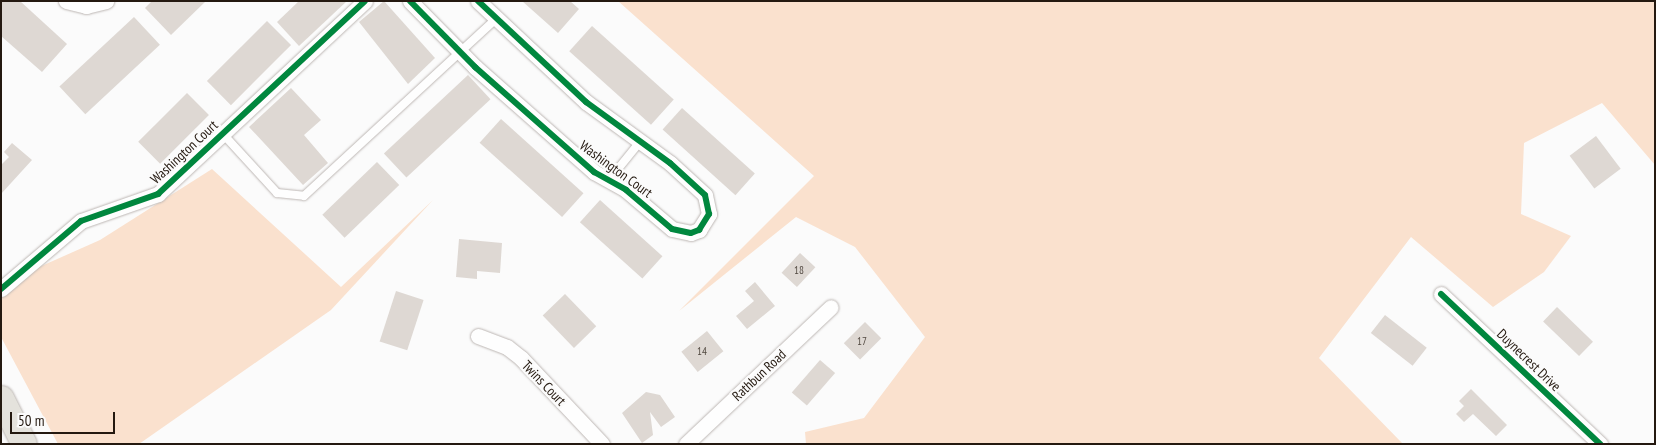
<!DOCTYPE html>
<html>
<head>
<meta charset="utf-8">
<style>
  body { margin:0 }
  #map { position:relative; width:1656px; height:445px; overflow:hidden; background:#fbfbfb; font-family:"PT Sans Narrow",sans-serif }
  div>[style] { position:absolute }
  .green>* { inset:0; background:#fae1ce }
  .building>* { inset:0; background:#ded8d3; transform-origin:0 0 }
  .roads { filter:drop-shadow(0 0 1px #bdb7b4) drop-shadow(0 0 1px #bdb7b4) }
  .service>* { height:8px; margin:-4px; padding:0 4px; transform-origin:4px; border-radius:4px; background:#fefefe }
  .minor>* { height:15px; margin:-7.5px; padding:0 7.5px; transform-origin:7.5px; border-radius:7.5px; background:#fefefe }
  .primary>* { height:25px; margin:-12.5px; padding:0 12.5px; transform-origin:12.5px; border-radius:12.5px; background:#e4e2dc }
  .cycleway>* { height:6px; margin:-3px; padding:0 3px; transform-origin:3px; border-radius:3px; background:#00873e }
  span { translate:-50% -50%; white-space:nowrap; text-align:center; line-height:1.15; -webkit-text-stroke:4.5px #fbfbfb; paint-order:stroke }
  .number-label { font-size:11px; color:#524941 }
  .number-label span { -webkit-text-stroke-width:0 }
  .street-label { font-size:14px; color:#241910 }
  .frame { position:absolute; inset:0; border:2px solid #241910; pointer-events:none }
  .scale { position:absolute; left:10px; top:412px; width:105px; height:22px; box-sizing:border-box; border:2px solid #241910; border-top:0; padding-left:6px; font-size:15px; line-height:18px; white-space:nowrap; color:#241910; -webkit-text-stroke:4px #fbfbfb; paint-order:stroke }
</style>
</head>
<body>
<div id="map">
  <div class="green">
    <i style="clip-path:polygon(618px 1px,1655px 1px,1655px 165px,1602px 103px,1524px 143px,1521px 214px,1571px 236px,1544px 272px,1493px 307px,1411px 237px,1319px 358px,1403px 444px,806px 444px,805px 432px,864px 418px,925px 337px,855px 247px,796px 217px,679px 311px,814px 176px)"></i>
    <i style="clip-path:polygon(212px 169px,341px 287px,433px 200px,331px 310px,139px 444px,58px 444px,1px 337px,1px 284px,100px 240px)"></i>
  </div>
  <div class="building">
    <i style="clip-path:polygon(1px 1px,20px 1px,67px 44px,42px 72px,1px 36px)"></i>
    <i style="clip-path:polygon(152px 1px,206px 1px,171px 35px,145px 8px)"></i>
    <i style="clip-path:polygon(299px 1px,347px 1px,299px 46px,277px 22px)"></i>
    <i style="clip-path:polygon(384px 1px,435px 58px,408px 84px,359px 22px)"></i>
    <i style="clip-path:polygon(522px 1px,570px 1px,579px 9px,558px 33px)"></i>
    <i style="left:134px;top:17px;width:38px;height:102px;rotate:47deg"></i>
    <i style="left:267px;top:21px;width:34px;height:85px;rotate:45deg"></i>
    <i style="left:592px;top:26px;width:110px;height:34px;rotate:42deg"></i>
    <i style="left:468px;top:75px;width:33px;height:115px;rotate:47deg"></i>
    <i style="clip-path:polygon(291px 88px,321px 120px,304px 135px,328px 163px,303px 185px,249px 127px)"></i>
    <i style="left:187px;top:93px;width:31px;height:69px;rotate:45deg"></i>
    <i style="left:682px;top:108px;width:98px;height:29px;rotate:42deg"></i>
    <i style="left:501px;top:119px;width:111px;height:32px;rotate:42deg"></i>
    <i style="left:1596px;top:136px;width:41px;height:33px;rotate:53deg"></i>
    <i style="clip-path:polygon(12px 143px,32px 160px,1px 194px,1px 165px,9px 157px,4px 152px)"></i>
    <i style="left:377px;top:162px;width:32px;height:76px;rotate:46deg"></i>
    <i style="left:600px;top:200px;width:84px;height:30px;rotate:42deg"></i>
    <i style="clip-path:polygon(459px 239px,502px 243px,500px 273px,477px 271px,477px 279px,456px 277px)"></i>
    <i style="left:800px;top:253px;width:21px;height:27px;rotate:43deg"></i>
    <i style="clip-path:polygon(755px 282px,775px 306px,747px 329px,736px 316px,754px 301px,745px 291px)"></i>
    <i style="left:396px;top:291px;width:29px;height:53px;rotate:18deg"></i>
    <i style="left:565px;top:294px;width:45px;height:31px;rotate:46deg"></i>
    <i style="left:1557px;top:307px;width:50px;height:20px;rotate:44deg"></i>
    <i style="left:1385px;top:315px;width:53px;height:23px;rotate:38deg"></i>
    <i style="left:865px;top:322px;width:23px;height:30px;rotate:45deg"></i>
    <i style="left:707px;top:331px;width:26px;height:33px;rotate:51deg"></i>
    <i style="left:820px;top:360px;width:20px;height:43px;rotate:41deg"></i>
    <i style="clip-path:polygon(1471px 389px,1507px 425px,1496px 436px,1473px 414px,1464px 422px,1456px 414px,1464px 406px,1459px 401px)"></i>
    <i style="clip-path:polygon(646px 392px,660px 395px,675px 417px,661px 427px,650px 412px,653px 435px,642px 443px,622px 413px)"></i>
  </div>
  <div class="roads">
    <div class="service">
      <i style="left:223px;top:134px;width:80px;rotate:47.5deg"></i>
      <i style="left:277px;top:193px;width:27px;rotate:6deg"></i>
      <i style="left:304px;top:196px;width:264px;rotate:-42.7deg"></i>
      <i style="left:609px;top:180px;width:48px;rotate:-51deg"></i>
    </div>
    <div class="minor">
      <i style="left:66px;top:1px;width:21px;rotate:14deg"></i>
      <i style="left:86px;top:6px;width:21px;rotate:-14deg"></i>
      <i style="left:410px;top:1px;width:93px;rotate:45.4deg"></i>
      <i style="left:475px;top:67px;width:159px;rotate:41.4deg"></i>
      <i style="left:594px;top:172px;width:37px;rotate:29deg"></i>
      <i style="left:626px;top:190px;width:60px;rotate:40.3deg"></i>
      <i style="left:672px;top:229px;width:19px;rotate:12deg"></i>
      <i style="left:691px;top:233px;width:9px;rotate:-21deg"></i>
      <i style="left:699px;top:230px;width:19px;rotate:-58deg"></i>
      <i style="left:709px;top:214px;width:19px;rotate:-102deg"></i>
      <i style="left:705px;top:195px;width:47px;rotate:-137.6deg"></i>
      <i style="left:670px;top:163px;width:104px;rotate:-144deg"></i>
      <i style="left:586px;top:102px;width:148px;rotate:-136.9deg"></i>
      <i style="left:1px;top:289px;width:105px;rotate:-40.4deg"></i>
      <i style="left:81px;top:221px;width:82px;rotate:-19.3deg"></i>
      <i style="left:158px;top:194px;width:283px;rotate:-43deg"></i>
      <i style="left:1441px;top:294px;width:219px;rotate:43.3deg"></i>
      <i style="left:478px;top:336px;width:31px;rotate:21deg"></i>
      <i style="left:507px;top:347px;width:18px;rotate:38deg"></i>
      <i style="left:521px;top:358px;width:118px;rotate:46.7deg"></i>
      <i style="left:686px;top:444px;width:199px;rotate:-43.4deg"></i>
    </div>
    <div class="primary">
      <i style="left:1px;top:398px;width:51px;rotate:63.4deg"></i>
    </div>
  </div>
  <div class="cycleway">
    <i style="left:410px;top:1px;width:93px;rotate:45.4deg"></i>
    <i style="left:475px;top:67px;width:159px;rotate:41.4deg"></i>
    <i style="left:594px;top:172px;width:37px;rotate:29deg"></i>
    <i style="left:626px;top:190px;width:60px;rotate:40.3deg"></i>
    <i style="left:672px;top:229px;width:19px;rotate:12deg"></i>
    <i style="left:691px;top:233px;width:9px;rotate:-21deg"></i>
    <i style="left:699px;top:230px;width:19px;rotate:-58deg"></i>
    <i style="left:709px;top:214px;width:19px;rotate:-102deg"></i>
    <i style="left:705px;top:195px;width:47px;rotate:-137.6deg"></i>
    <i style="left:670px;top:163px;width:104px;rotate:-144deg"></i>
    <i style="left:586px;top:102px;width:148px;rotate:-136.9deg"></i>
    <i style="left:1px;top:289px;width:105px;rotate:-40.4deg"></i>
    <i style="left:81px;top:221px;width:82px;rotate:-19.3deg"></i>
    <i style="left:158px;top:194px;width:283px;rotate:-43deg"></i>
    <i style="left:1441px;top:294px;width:219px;rotate:43.3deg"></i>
  </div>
  <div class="number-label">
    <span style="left:799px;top:270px">18</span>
    <span style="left:862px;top:341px">17</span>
    <span style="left:702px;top:351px">14</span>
  </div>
  <div class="street-label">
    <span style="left:184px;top:152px;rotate:-43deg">Washington Court</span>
    <span style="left:616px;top:169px;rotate:36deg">Washington Court</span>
    <span style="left:1529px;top:360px;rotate:44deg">Duynecrest Drive</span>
    <span style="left:759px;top:375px;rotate:-43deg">Rathbun Road</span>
    <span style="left:544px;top:383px;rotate:46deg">Twins Court</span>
  </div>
  <div class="frame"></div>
  <div class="scale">50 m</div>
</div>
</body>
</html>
